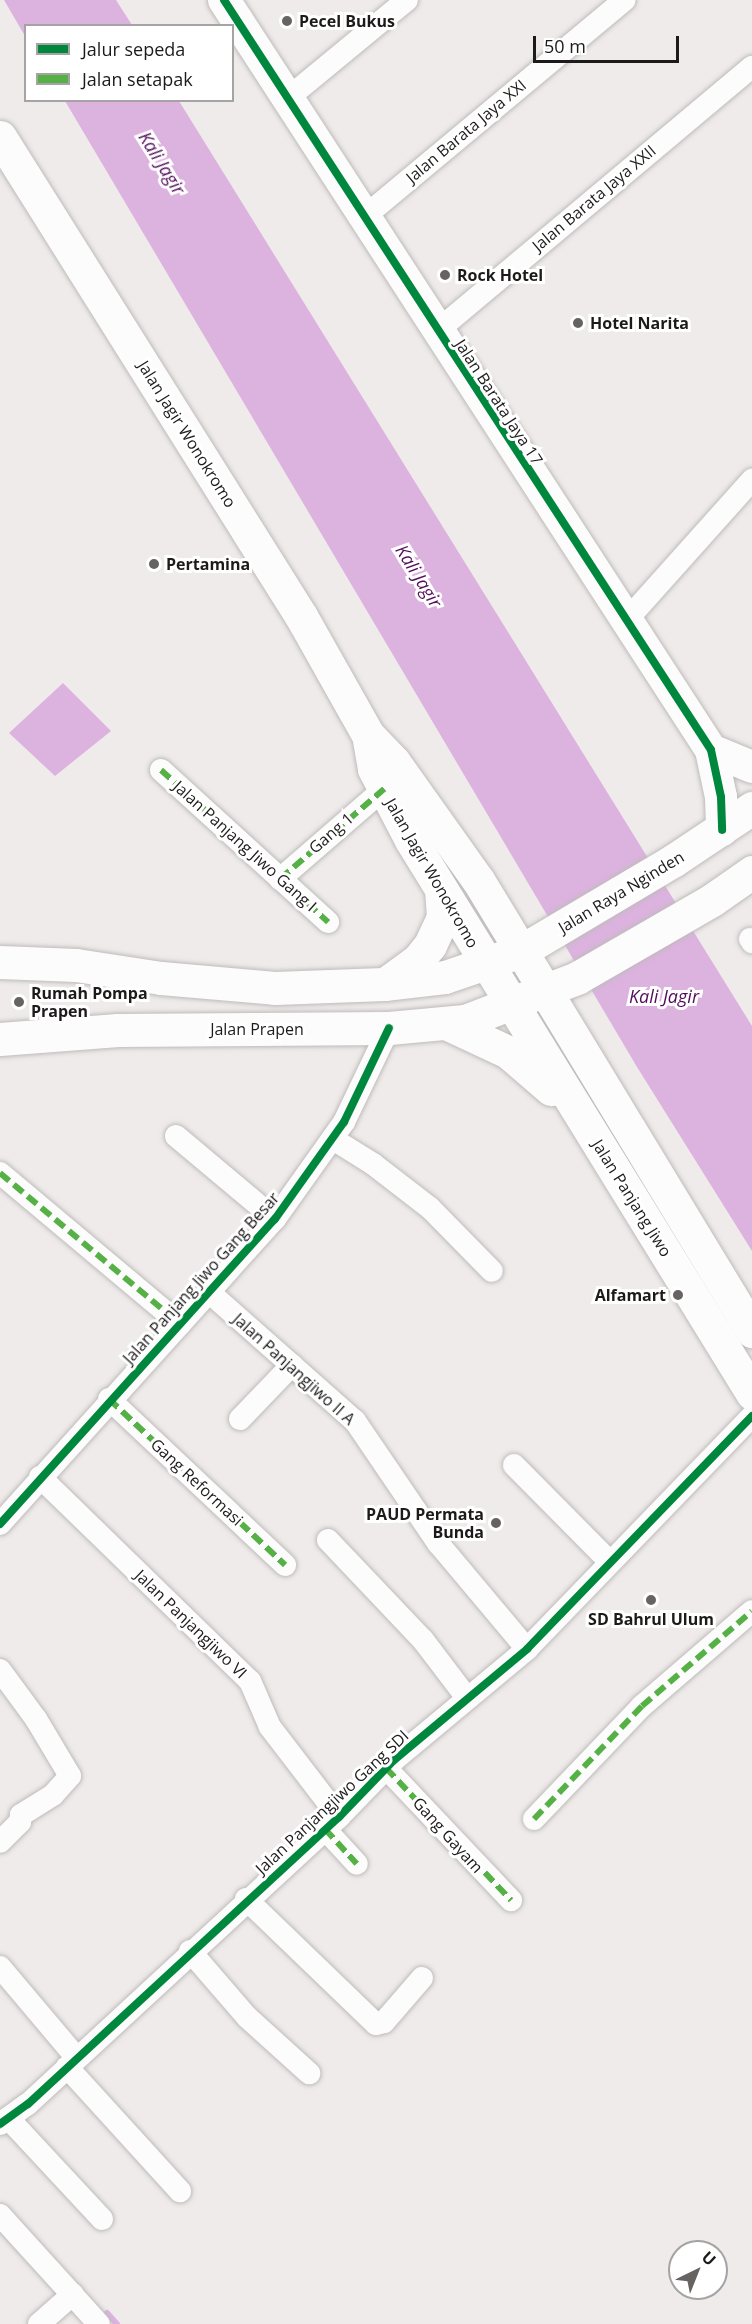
<!DOCTYPE html>
<html>
<head>
<meta charset="utf-8">
<style>
  body { margin:0 }
  #map { position:relative; width:752px; height:2324px; overflow:hidden; background:#f0ebeb; font-family:"Open Sans",sans-serif }
  div>[style] { position:absolute }
  .water>* { inset:0; background:#dcb3df }
  .stream>* { height:6px; margin:-3px; padding:0 3px; transform-origin:3px; border-radius:3px; background:#dcb3df }
  .roads { filter:drop-shadow(0 0 2px #bfbbbb) drop-shadow(0 0 2px #bfbbbb) }
  .street>* { height:22px; margin:-11px; padding:0 11px; transform-origin:11px; border-radius:11px; background:#fdfcfc }
  .secondary>* { height:32px; margin:-16px; padding:0 16px; transform-origin:16px; border-radius:16px; background:#fdfcfc }
  .primary>* { height:33px; margin:-16.5px; padding:0 16.5px; transform-origin:16.5px; border-radius:16.5px; background:#fdfcfc }
  .quiet>* { height:6px; margin-top:-3px; transform-origin:0; background:repeating-linear-gradient(90deg,#55b145 0 12px,transparent 0 18px) }
  .cycleway>* { height:8px; margin:-4px; padding:0 4px; transform-origin:4px; border-radius:4px; background:#00873e }
  .dots>* { width:16px; height:16px; translate:-50% -50%; box-sizing:border-box; border:3px solid #fff; border-radius:50% }
  span { translate:-50% -50%; white-space:nowrap; text-align:center; line-height:1.15; -webkit-text-stroke:6px #fff; paint-order:stroke }
  .poi-label { font-size:16px; color:#1d1a1a; font-weight:700 }
  .left { translate:0 -50%; text-align:left }
  .right { translate:-100% -50%; text-align:right }
  .street-label { font-size:16px; color:#1d1a1a }
  .water-label { font-size:18px; color:#520c5a; font-style:italic }
  .legend { position:absolute; left:24px; top:24px; width:210px; height:78px; box-sizing:border-box; background:#fff; border:2px solid #a5a3a3; margin:0; padding:8px 10px; list-style:none; font-size:18px; color:#1d1a1a }
  .legend li { display:flex; align-items:center; gap:12px; height:30px }
  .legend b { width:30px; border:2px solid #a5a3a3 }
  .north { position:absolute; left:668px; top:2240px; width:60px; height:60px; box-sizing:border-box; background:#fff; border:2px solid #a5a3a3; border-radius:50%; rotate:43deg; font-size:16px; font-weight:700; line-height:24px; text-align:center; color:#1d1a1a }
  .north::after { content:''; display:block; margin:auto; width:21px; height:27px; background:#676363; clip-path:polygon(50% 0,100% 100%,50% 72%,0 100%) }
  .scale { position:absolute; left:533px; top:36px; width:146px; height:27px; box-sizing:border-box; border:3px solid #1d1a1a; border-top:0; padding-left:8px; font-size:18px; line-height:21px; white-space:nowrap; color:#1d1a1a; -webkit-text-stroke:4px #fff; paint-order:stroke }
</style>
</head>
<body>
<div id="map">
  <div class="water">
    <i style="clip-path:polygon(4px 0,116px 0,132px 25px,26px 26px,25px 36px)"></i>
    <i style="clip-path:polygon(65px 101px,179px 101px,752px 1026px,752px 1251px,637px 1067px)"></i>
    <i style="clip-path:polygon(63px 683px,111px 731px,55px 776px,9px 733px)"></i>
  </div>
  <div class="stream">
    <i style="left:107px;top:2313px;width:15px;rotate:48deg"></i>
  </div>
  <div class="roads">
    <div class="street">
      <i style="left:288px;top:98px;width:154px;rotate:-39.5deg"></i>
      <i style="left:364px;top:217px;width:339px;rotate:-39.8deg"></i>
      <i style="left:437px;top:331px;width:411px;rotate:-40deg"></i>
      <i style="left:625px;top:622px;width:191px;rotate:-48.2deg"></i>
      <i style="left:161px;top:770px;width:226px;rotate:42.3deg"></i>
      <i style="left:280px;top:879px;width:138px;rotate:-40.9deg"></i>
      <i style="left:750px;top:939px;width:4px;rotate:56deg"></i>
      <i style="left:176px;top:1136px;width:129px;rotate:40deg"></i>
      <i style="left:333px;top:1139px;width:47px;rotate:32deg"></i>
      <i style="left:373px;top:1164px;width:72px;rotate:37.7deg"></i>
      <i style="left:430px;top:1208px;width:88px;rotate:45.5deg"></i>
      <i style="left:0;top:1173px;width:235px;rotate:40deg"></i>
      <i style="left:209px;top:1292px;width:195px;rotate:41.5deg"></i>
      <i style="left:355px;top:1421px;width:148px;rotate:55.8deg"></i>
      <i style="left:438px;top:1543px;width:138px;rotate:50deg"></i>
      <i style="left:109px;top:1399px;width:242px;rotate:43.3deg"></i>
      <i style="left:240px;top:1419px;width:75px;rotate:-46.1deg"></i>
      <i style="left:514px;top:1465px;width:136px;rotate:45.3deg"></i>
      <i style="left:40px;top:1477px;width:293px;rotate:44.2deg"></i>
      <i style="left:250px;top:1681px;width:50px;rotate:66.5deg"></i>
      <i style="left:270px;top:1727px;width:113px;rotate:52.5deg"></i>
      <i style="left:0;top:1524px;width:411px;rotate:-48deg"></i>
      <i style="left:275px;top:1219px;width:119px;rotate:-54.6deg"></i>
      <i style="left:344px;top:1122px;width:104px;rotate:-64.4deg"></i>
      <i style="left:328px;top:1540px;width:138px;rotate:46.5deg"></i>
      <i style="left:423px;top:1640px;width:73px;rotate:52.8deg"></i>
      <i style="left:0;top:1670px;width:61px;rotate:53.7deg"></i>
      <i style="left:36px;top:1719px;width:66px;rotate:59.2deg"></i>
      <i style="left:70px;top:1776px;width:25px;rotate:132deg"></i>
      <i style="left:53px;top:1795px;width:38px;rotate:148deg"></i>
      <i style="left:21px;top:1815px;width:7px;rotate:98deg"></i>
      <i style="left:20px;top:1822px;width:28px;rotate:135deg"></i>
      <i style="left:386px;top:1768px;width:182px;rotate:46.6deg"></i>
      <i style="left:534px;top:1819px;width:156px;rotate:-46.3deg"></i>
      <i style="left:642px;top:1706px;width:145px;rotate:-40.8deg"></i>
      <i style="left:325px;top:1829px;width:47px;rotate:47.6deg"></i>
      <i style="left:246px;top:1899px;width:180px;rotate:43.9deg"></i>
      <i style="left:376px;top:2024px;width:8px;rotate:-14deg"></i>
      <i style="left:384px;top:2022px;width:58px;rotate:-49.2deg"></i>
      <i style="left:190px;top:1951px;width:87px;rotate:49.2deg"></i>
      <i style="left:247px;top:2017px;width:84px;rotate:42.1deg"></i>
      <i style="left:0;top:1967px;width:119px;rotate:49.8deg"></i>
      <i style="left:67px;top:2067px;width:168px;rotate:47.7deg"></i>
      <i style="left:8px;top:2118px;width:138px;rotate:47.1deg"></i>
      <i style="left:0;top:2124px;width:34px;rotate:-36deg"></i>
      <i style="left:28px;top:2104px;width:423px;rotate:-42.7deg"></i>
      <i style="left:339px;top:1817px;width:79px;rotate:-46deg"></i>
      <i style="left:394px;top:1760px;width:173px;rotate:-39.8deg"></i>
      <i style="left:527px;top:1649px;width:324px;rotate:-46deg"></i>
      <i style="left:0;top:2215px;width:147px;rotate:47.8deg"></i>
      <i style="left:39px;top:2324px;width:45px;rotate:-41.4deg"></i>
    </div>
    <div class="secondary">
      <i style="left:224px;top:0;width:894px;rotate:57deg"></i>
      <i style="left:711px;top:750px;width:48px;rotate:78deg"></i>
      <i style="left:721px;top:797px;width:33px;rotate:88deg"></i>
      <i style="left:711px;top:750px;width:44px;rotate:22.5deg"></i>
    </div>
    <div class="primary">
      <i style="left:0;top:137px;width:566px;rotate:57.86deg"></i>
      <i style="left:301px;top:616px;width:137px;rotate:60.6deg"></i>
      <i style="left:368px;top:735px;width:37px;rotate:46deg"></i>
      <i style="left:394px;top:762px;width:145px;rotate:54.6deg"></i>
      <i style="left:478px;top:880px;width:528px;rotate:58.72deg"></i>
      <i style="left:369px;top:740px;width:29px;rotate:80deg"></i>
      <i style="left:374px;top:769px;width:80px;rotate:62.5deg"></i>
      <i style="left:411px;top:840px;width:650px;rotate:58.34deg"></i>
      <i style="left:0;top:962px;width:76px;rotate:2.3deg"></i>
      <i style="left:76px;top:965px;width:86px;rotate:8.7deg"></i>
      <i style="left:161px;top:978px;width:114px;rotate:5deg"></i>
      <i style="left:275px;top:988px;width:109px;rotate:-2.1deg"></i>
      <i style="left:384px;top:984px;width:61px;rotate:-6.5deg"></i>
      <i style="left:445px;top:977px;width:80px;rotate:-18.9deg"></i>
      <i style="left:521px;top:951px;width:178px;rotate:-30.7deg"></i>
      <i style="left:674px;top:860px;width:94px;rotate:-33.7deg"></i>
      <i style="left:385px;top:984px;width:41px;rotate:-36deg"></i>
      <i style="left:418px;top:960px;width:19px;rotate:-51deg"></i>
      <i style="left:430px;top:945px;width:31px;rotate:-65deg"></i>
      <i style="left:443px;top:917px;width:27px;rotate:-94deg"></i>
      <i style="left:446px;top:1023px;width:68px;rotate:25.1deg"></i>
      <i style="left:508px;top:1052px;width:57px;rotate:40.7deg"></i>
      <i style="left:0;top:1039px;width:118px;rotate:-4.4deg"></i>
      <i style="left:118px;top:1030px;width:271px;rotate:-0.4deg"></i>
      <i style="left:389px;top:1028px;width:76px;rotate:-5.3deg"></i>
      <i style="left:465px;top:1021px;width:120px;rotate:-21deg"></i>
      <i style="left:577px;top:978px;width:156px;rotate:-30deg"></i>
      <i style="left:712px;top:900px;width:49px;rotate:-35deg"></i>
    </div>
  </div>
  <div class="quiet">
    <i style="left:161px;top:770px;width:226px;rotate:42.3deg"></i>
    <i style="left:280px;top:879px;width:138px;rotate:-40.9deg"></i>
    <i style="left:0;top:1173px;width:235px;rotate:40deg"></i>
    <i style="left:109px;top:1399px;width:242px;rotate:43.3deg"></i>
    <i style="left:386px;top:1768px;width:182px;rotate:46.6deg"></i>
    <i style="left:534px;top:1819px;width:156px;rotate:-46.3deg"></i>
    <i style="left:642px;top:1706px;width:145px;rotate:-40.8deg"></i>
    <i style="left:325px;top:1829px;width:47px;rotate:47.6deg"></i>
  </div>
  <div class="cycleway">
    <i style="left:224px;top:0;width:894px;rotate:57deg"></i>
    <i style="left:711px;top:750px;width:48px;rotate:78deg"></i>
    <i style="left:721px;top:797px;width:33px;rotate:88deg"></i>
    <i style="left:0;top:1524px;width:411px;rotate:-48deg"></i>
    <i style="left:275px;top:1219px;width:119px;rotate:-54.6deg"></i>
    <i style="left:344px;top:1122px;width:104px;rotate:-64.4deg"></i>
    <i style="left:0;top:2124px;width:34px;rotate:-36deg"></i>
    <i style="left:28px;top:2104px;width:423px;rotate:-42.7deg"></i>
    <i style="left:339px;top:1817px;width:79px;rotate:-46deg"></i>
    <i style="left:394px;top:1760px;width:173px;rotate:-39.8deg"></i>
    <i style="left:527px;top:1649px;width:324px;rotate:-46deg"></i>
  </div>
  <div class="dots">
    <i style="left:287px;top:21px;background:#676363"></i>
    <i style="left:445px;top:275px;background:#676363"></i>
    <i style="left:578px;top:323px;background:#676363"></i>
    <i style="left:154px;top:564px;background:#676363"></i>
    <i style="left:19px;top:1002px;background:#676363"></i>
    <i style="left:678px;top:1295px;background:#676363"></i>
    <i style="left:496px;top:1523px;background:#676363"></i>
    <i style="left:651px;top:1600px;background:#676363"></i>
  </div>
  <div class="poi-label">
    <span class="left" style="left:299px;top:21px">Pecel Bukus</span>
    <span class="left" style="left:457px;top:275px">Rock Hotel</span>
    <span class="left" style="left:590px;top:323px">Hotel Narita</span>
    <span class="left" style="left:166px;top:564px">Pertamina</span>
    <span class="left" style="left:31px;top:1002px">Rumah Pompa<br>Prapen</span>
    <span class="right" style="left:666px;top:1295px">Alfamart</span>
    <span class="right" style="left:484px;top:1523px">PAUD Permata<br>Bunda</span>
    <span style="left:651px;top:1619px">SD Bahrul Ulum</span>
  </div>
  <div class="street-label">
    <span style="left:466px;top:131px;rotate:-40deg">Jalan Barata Jaya XXI</span>
    <span style="left:594px;top:198px;rotate:-40deg">Jalan Barata Jaya XXII</span>
    <span style="left:499px;top:402px;rotate:57deg">Jalan Barata Jaya 17</span>
    <span style="left:187px;top:434px;rotate:58deg">Jalan Jagir Wonokromo</span>
    <span style="left:331px;top:833px;rotate:-41deg">Gang 1</span>
    <span style="left:245px;top:846px;rotate:42deg">Jalan Panjang Jiwo Gang I</span>
    <span style="left:432px;top:873px;rotate:60deg">Jalan Jagir Wonokromo</span>
    <span style="left:621px;top:892px;rotate:-31deg">Jalan Raya Nginden</span>
    <span style="left:257px;top:1029px">Jalan Prapen</span>
    <span style="left:632px;top:1198px;rotate:58deg">Jalan Panjang Jiwo</span>
    <span style="left:201px;top:1278px;rotate:-48deg">Jalan Panjang Jiwo Gang Besar</span>
    <span style="left:294px;top:1369px;rotate:42deg">Jalan Panjangjiwo II A</span>
    <span style="left:197px;top:1482px;rotate:43deg">Gang Reformasi</span>
    <span style="left:191px;top:1624px;rotate:44deg">Jalan Panjangjiwo VI</span>
    <span style="left:332px;top:1802px;rotate:-43deg">Jalan Panjangjiwo Gang SDI</span>
    <span style="left:448px;top:1835px;rotate:48deg">Gang Gayam</span>
  </div>
  <div class="water-label">
    <span style="left:162px;top:163px;rotate:58deg">Kali Jagir</span>
    <span style="left:419px;top:576px;rotate:58deg">Kali Jagir</span>
    <span style="left:664px;top:996px">Kali Jagir</span>
  </div>
  <ul class="legend">
  <li><b style="height:8px;background:#00873e"></b>Jalur sepeda</li>
  <li><b style="height:8px;background:#55b145"></b>Jalan setapak</li>
  </ul>
  <div class="north">U</div>
  <div class="scale">50 m</div>
</div>
</body>
</html>
